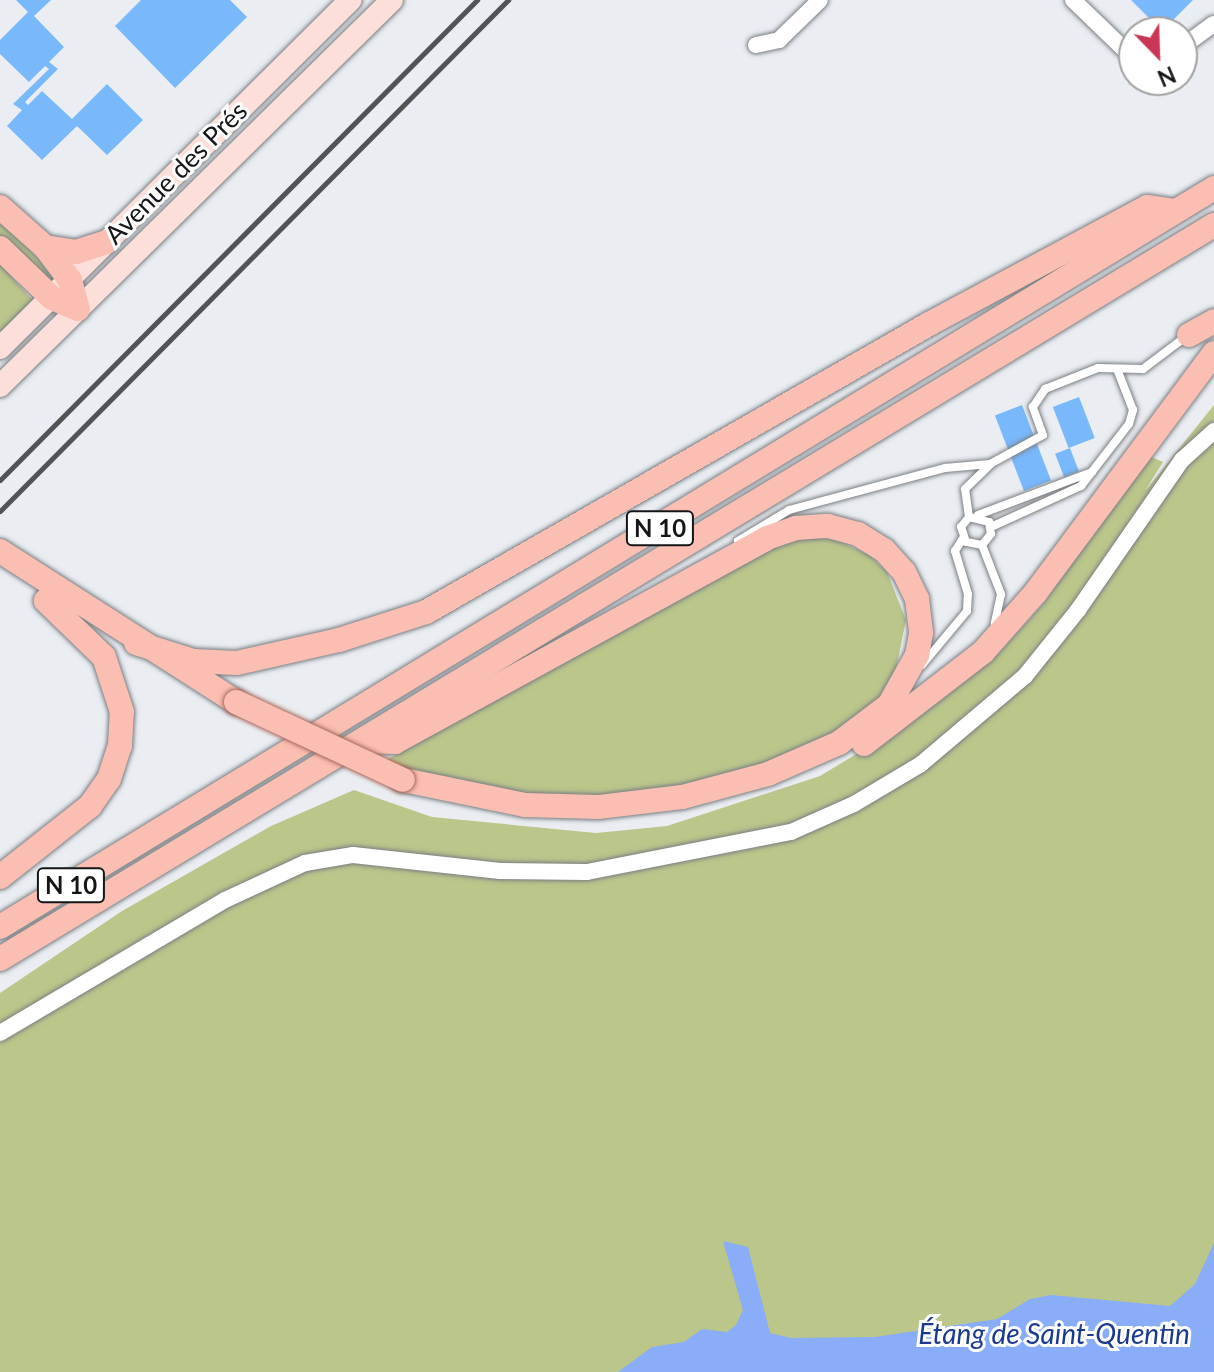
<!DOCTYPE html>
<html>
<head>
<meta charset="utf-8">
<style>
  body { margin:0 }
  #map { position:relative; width:1214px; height:1372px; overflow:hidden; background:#eaeef2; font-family:Lato,sans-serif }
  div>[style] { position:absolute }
  .green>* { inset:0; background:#bbc68b }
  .water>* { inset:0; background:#89adf8 }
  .building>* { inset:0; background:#79b8fb; transform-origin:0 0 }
  .roads { filter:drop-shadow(0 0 2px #7a7e82) drop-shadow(0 0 2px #7a7e82) }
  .service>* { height:8px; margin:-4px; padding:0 4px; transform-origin:4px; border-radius:4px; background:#fff }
  .minor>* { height:16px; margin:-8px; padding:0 8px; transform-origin:8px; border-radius:8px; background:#fff }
  .secondary>* { height:22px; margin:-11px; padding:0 11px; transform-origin:11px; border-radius:11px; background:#fddfd9 }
  .primary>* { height:24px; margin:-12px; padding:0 12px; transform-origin:12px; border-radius:12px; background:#fabfb2 }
  .rail>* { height:5px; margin:-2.5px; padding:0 2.5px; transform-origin:2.5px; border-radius:2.5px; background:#515355 }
  .bridges { filter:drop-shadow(0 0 2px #a8685b) drop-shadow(0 0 2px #a8685b) }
  .primary-bridge>* { height:24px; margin:-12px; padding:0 12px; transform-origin:12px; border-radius:12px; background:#fabfb2 }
  span { translate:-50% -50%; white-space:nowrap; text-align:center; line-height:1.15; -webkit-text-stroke:6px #fff; paint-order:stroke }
  .shield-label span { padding:2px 6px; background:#fff; border:2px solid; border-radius:6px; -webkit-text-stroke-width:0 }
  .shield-label { font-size:24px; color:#141517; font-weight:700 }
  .street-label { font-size:26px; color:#141517 }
  .water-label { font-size:28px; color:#1a3a90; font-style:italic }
  .north { position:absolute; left:1118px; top:16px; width:80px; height:80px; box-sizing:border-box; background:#fff; border:2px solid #a1a1a2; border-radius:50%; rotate:157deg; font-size:22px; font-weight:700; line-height:32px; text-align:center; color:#141517 }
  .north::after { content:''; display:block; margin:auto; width:28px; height:36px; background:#c83856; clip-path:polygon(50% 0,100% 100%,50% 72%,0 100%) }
</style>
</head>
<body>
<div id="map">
  <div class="green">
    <i style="clip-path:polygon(0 221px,54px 274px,57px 279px,51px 285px,0 239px)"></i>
    <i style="clip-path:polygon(0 264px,34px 302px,0 335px)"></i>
    <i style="clip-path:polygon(1214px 405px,1214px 1372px,0 1372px,0 993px,122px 911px,271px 826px,354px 790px,432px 817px,596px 833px,667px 826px,820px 776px,903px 726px,998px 654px,1044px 603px,1147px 455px,1163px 462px,1145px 491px)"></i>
    <i style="clip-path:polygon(802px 537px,837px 540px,869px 555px,887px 572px,906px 620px,894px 679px,871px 714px,836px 738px,711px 786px,555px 802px,379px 764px,759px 551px)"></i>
  </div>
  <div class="water">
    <i style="clip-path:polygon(723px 1241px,748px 1247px,770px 1333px,791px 1338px,875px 1337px,997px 1319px,1030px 1299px,1051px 1295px,1170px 1306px,1195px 1284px,1214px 1243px,1214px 1372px,618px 1372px,652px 1347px,684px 1342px,702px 1329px,727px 1332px,736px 1325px,743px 1310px)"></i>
  </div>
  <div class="building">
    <i style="clip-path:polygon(16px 0,51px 0,34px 16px,64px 47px,49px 62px,58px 69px,25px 102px,28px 105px,42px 91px,72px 119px,107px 84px,143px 120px,107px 155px,77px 126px,42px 160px,7px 126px,22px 110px,13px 104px,49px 69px,45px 66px,29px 82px,0 54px,0 40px,28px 12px)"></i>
    <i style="clip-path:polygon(141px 0,230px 0,247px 17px,175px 88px,115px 26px)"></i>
    <i style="clip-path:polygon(1131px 0,1193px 0,1162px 31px)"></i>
    <i style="left:1079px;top:397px;width:44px;height:28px;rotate:69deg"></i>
    <i style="left:1022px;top:405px;width:81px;height:29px;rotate:69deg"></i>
    <i style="left:1070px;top:448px;width:25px;height:16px;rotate:69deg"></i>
  </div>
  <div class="roads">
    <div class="service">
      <i style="left:978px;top:515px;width:122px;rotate:-20.7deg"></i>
      <i style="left:969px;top:517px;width:21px;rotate:14deg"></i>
      <i style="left:989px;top:522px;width:12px;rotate:81deg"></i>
      <i style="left:991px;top:534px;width:14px;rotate:129deg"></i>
      <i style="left:982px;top:545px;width:16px;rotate:-169deg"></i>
      <i style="left:966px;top:542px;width:16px;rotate:-108deg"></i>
      <i style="left:961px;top:527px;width:13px;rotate:-51deg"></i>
      <i style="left:969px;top:517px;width:28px;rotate:-98deg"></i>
      <i style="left:965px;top:489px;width:35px;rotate:-44deg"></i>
      <i style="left:991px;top:527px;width:99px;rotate:-24.5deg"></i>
      <i style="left:1081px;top:486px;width:78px;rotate:-52.3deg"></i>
      <i style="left:1129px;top:424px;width:15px;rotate:-74deg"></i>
      <i style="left:1133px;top:410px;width:44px;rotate:-111.3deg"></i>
      <i style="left:738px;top:541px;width:60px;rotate:-31.3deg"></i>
      <i style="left:789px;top:510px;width:162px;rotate:-15.1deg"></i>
      <i style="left:945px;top:468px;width:45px;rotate:-5.1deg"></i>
      <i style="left:990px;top:464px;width:60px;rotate:-28.7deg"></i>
      <i style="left:1043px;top:435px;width:30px;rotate:-110deg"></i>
      <i style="left:1033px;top:407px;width:22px;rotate:-56deg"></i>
      <i style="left:1045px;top:389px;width:57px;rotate:-21.6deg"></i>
      <i style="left:1098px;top:368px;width:45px;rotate:1.3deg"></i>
      <i style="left:1143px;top:369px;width:56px;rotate:-37.1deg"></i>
      <i style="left:982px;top:545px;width:53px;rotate:68.8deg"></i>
      <i style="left:1001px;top:594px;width:30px;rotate:102deg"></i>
      <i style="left:922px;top:665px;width:70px;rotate:-50.2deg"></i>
      <i style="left:967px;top:611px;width:17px;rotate:-87deg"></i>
      <i style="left:968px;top:594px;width:45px;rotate:-106.8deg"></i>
      <i style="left:955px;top:551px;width:15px;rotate:-58deg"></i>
    </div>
    <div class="minor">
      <i style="left:1073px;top:0;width:85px;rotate:44deg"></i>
      <i style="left:756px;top:45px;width:24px;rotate:-12deg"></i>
      <i style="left:779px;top:40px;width:57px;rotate:-44.3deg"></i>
      <i style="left:1182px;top:47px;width:39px;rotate:-36deg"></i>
      <i style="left:0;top:1033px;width:261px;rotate:-30.6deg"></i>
      <i style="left:225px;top:900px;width:88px;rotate:-24.8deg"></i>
      <i style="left:305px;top:863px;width:49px;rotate:-9.5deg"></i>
      <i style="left:353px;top:855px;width:148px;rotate:6.2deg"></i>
      <i style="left:500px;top:871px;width:87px;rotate:0.7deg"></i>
      <i style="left:587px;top:872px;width:208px;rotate:-11.1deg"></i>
      <i style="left:791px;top:832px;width:69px;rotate:-24deg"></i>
      <i style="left:854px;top:804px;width:78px;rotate:-30.8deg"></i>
      <i style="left:921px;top:764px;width:136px;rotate:-40.2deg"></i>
      <i style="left:1025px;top:676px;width:85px;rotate:-51.2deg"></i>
      <i style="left:1078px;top:610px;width:183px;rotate:-55.3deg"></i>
      <i style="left:1182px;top:460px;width:43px;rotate:-42.2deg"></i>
    </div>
    <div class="secondary">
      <i style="left:0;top:348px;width:494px;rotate:-44.8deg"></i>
      <i style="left:0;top:386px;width:550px;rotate:-44.56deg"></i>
    </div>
    <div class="primary">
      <i style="left:0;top:207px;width:60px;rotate:41.6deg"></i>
      <i style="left:45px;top:247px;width:41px;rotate:52.9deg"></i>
      <i style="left:70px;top:280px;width:30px;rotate:75deg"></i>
      <i style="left:45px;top:247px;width:31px;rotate:9deg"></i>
      <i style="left:76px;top:252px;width:32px;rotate:-18deg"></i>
      <i style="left:0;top:248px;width:72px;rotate:43.9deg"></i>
      <i style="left:52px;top:298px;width:28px;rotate:23deg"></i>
      <i style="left:1189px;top:335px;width:29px;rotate:-29deg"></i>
      <i style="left:0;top:551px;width:280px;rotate:32.6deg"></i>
      <i style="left:136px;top:643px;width:60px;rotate:17.5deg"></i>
      <i style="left:193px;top:661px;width:44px;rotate:2.6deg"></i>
      <i style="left:237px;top:663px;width:105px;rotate:-12.7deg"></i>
      <i style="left:339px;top:640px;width:91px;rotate:-17.8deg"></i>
      <i style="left:426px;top:612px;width:580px;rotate:-29.79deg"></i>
      <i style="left:929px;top:324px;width:247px;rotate:-28.2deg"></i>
      <i style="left:1147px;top:207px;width:29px;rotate:8deg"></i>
      <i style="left:363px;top:741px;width:32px;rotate:2deg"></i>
      <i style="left:395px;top:742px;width:424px;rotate:-28.7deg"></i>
      <i style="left:767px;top:538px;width:31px;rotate:-19deg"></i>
      <i style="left:796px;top:528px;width:32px;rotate:-4deg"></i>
      <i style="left:828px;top:526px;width:31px;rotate:15deg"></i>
      <i style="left:858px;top:534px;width:31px;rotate:32deg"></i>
      <i style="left:884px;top:550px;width:30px;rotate:48deg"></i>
      <i style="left:904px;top:572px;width:30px;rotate:64deg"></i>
      <i style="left:917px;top:599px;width:34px;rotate:83deg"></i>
      <i style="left:921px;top:633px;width:22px;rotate:100deg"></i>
      <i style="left:917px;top:655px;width:57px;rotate:119.2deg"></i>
      <i style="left:889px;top:705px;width:63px;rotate:142.8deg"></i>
      <i style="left:839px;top:743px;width:77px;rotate:156.4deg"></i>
      <i style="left:768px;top:774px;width:89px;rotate:165deg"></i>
      <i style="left:682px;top:797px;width:85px;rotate:173.2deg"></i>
      <i style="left:598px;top:807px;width:73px;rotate:-178.4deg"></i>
      <i style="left:525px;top:805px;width:125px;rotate:-168.4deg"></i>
      <i style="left:864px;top:744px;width:150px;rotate:-37.7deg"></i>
      <i style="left:983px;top:652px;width:80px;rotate:-48.5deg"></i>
      <i style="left:1036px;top:592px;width:298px;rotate:-53.3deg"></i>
      <i style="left:0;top:877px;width:115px;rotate:-38.3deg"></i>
      <i style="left:90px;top:806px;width:33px;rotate:-55deg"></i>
      <i style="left:109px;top:779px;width:35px;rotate:-72deg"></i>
      <i style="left:120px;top:746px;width:34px;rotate:-87deg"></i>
      <i style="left:122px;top:712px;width:58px;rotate:-108.1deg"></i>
      <i style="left:104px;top:657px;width:81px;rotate:-136deg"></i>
      <i style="left:0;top:927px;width:1421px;rotate:-31.33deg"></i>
      <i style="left:0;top:959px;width:1419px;rotate:-31.16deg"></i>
    </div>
  </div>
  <div class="rail">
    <i style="left:0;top:480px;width:677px;rotate:-45.18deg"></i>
    <i style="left:0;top:511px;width:721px;rotate:-45.17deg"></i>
  </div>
  <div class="bridges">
    <div class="primary-bridge">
      <i style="left:236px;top:702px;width:184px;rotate:25deg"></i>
    </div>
  </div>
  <div class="shield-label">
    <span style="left:660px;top:528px">N 10</span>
    <span style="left:71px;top:885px">N 10</span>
  </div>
  <div class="street-label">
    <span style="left:176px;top:173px;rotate:-45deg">Avenue des Prés</span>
  </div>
  <div class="water-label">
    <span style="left:1054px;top:1333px">Étang de Saint-Quentin</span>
  </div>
  <div class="north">N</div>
</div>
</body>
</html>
